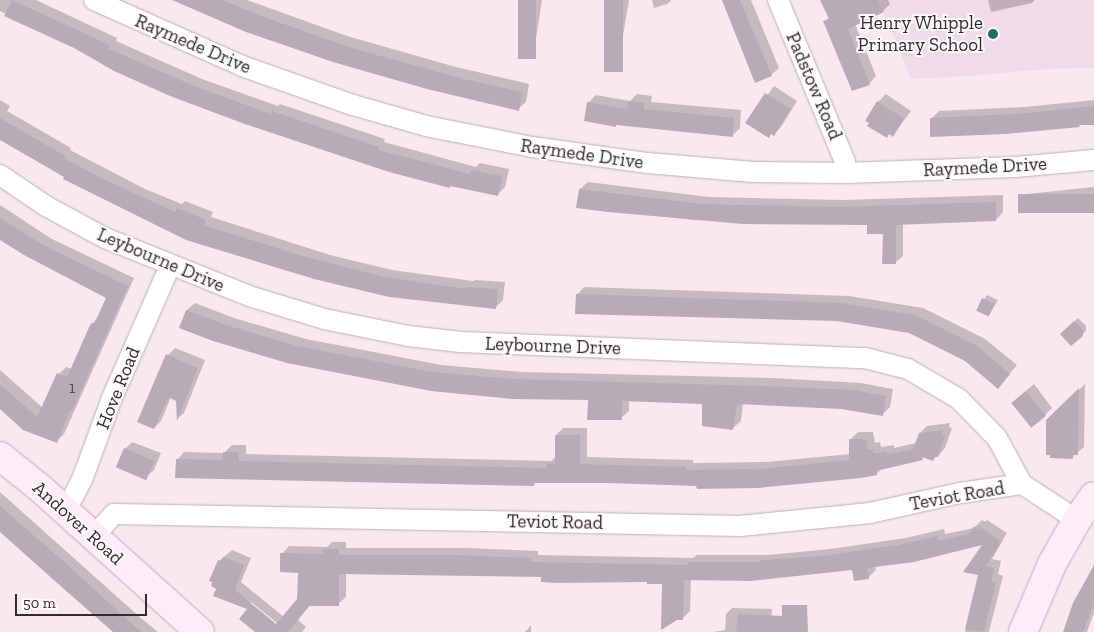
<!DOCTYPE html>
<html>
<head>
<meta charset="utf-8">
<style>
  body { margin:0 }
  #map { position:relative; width:1094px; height:632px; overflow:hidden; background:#f8e9f1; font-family:"Zilla Slab",serif }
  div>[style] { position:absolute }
  .built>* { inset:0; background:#f1dbe7 }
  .shadow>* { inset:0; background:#0003 }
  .building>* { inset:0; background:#b9abb3; transform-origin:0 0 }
  .roads { filter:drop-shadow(0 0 1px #bdafb7) drop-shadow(0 0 1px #bdafb7) }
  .street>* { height:20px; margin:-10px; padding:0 10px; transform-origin:10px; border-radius:10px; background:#fff }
  .secondary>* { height:28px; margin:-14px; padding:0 14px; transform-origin:14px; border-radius:14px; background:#feecf7 }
  .dots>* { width:14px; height:14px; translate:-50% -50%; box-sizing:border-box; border:2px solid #fdfafc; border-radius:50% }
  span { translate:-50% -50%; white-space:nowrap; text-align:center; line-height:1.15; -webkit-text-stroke:4px #fdfafc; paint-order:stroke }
  .number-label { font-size:16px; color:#534c50 }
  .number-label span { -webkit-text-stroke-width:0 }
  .poi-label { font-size:19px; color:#312c2f }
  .right { translate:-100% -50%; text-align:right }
  .street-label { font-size:19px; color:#312c2f }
  .scale { position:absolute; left:15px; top:594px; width:132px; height:22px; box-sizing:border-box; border:2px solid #312c2f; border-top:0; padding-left:6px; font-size:15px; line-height:18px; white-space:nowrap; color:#312c2f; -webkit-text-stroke:4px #fdfafc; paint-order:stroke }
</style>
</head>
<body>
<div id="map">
  <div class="built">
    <i style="clip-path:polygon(879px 0,1094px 0,1094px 68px,1047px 69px,969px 76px,911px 79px)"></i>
  </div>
  <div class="shadow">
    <i style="clip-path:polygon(0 0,36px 0,117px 38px,116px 41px,202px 79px,278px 106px,280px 104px,385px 139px,384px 142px,476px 167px,480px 163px,509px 169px,505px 187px,498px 194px,451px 185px,449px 187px,74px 47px,0 11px)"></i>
    <i style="clip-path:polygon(177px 0,247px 0,347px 36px,456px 67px,529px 84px,526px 102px,518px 109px,486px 103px,405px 82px)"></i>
    <i style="clip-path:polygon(519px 0,542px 0,534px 52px,526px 60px)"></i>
    <i style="clip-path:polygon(606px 0,629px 0,618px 65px,610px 73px)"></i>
    <i style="clip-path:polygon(652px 0,671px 0,671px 1px,667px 4px,654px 8px)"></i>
    <i style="clip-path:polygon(722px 0,751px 0,779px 68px,771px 75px,755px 81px)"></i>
    <i style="clip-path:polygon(822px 0,888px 0,890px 4px,883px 11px,855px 24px,876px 76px,869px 84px,825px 22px,830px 17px)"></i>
    <i style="clip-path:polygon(988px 0,1035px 0,1032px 3px,991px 12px)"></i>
    <i style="clip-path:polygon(774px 86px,797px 101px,781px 127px,774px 134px,747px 123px)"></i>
    <i style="clip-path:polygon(637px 94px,652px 96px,651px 102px,741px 110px,740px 128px,732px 136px,588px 103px,596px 95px,630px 101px)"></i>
    <i style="clip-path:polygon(886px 94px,911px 111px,892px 136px,878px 102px)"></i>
    <i style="clip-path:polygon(0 100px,10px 106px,7px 111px,71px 148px,70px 150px,145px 189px,182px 204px,185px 201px,213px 212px,211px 217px,330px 255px,392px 270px,473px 281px,475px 280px,505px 282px,503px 300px,496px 307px,390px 296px,65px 176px,0 135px)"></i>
    <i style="clip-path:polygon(1094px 100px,1094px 124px,1079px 125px,931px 119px,939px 111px,1024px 107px)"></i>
    <i style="clip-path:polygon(588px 182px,709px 197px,843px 200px,1003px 195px,1003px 212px,996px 220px,903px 223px,903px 256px,895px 263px,884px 232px,868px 224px,695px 220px,578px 207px,580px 189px)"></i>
    <i style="clip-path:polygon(1094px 187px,1094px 211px,1019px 202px,1027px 194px)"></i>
    <i style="clip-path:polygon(0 205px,52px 239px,134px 278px,64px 434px,57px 441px,0 407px,0 370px,43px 408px,59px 374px,66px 367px,72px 369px,92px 324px,98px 317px,108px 297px,0 238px)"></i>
    <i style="clip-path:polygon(584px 287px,849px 296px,923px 308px,985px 339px,1017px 365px,1005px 379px,910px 332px,837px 320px,577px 295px)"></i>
    <i style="clip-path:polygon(987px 295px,998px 300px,989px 315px,978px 310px)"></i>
    <i style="clip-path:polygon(195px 303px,234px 318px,306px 339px,441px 365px,522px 372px,773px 378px,861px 383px,893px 389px,890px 407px,882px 415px,841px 407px,743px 403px,741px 421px,733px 428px,704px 403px,629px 400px,629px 411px,621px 418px,590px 399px,512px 397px,180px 328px,187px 310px)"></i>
    <i style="clip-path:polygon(1078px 318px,1086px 326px,1086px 331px,1071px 345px,1061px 334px)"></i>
    <i style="clip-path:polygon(175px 348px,205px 360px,184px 413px,178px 418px,177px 400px,171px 397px,161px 421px,154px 428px,168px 355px)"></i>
    <i style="clip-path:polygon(1034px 384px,1052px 408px,1045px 415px,1021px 395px)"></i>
    <i style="clip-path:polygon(1085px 384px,1084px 447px,1072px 457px,1048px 421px)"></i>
    <i style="clip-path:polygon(950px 423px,949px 427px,952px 428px,945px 448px,938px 456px,933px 459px,924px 456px,883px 468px,876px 474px,698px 484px,537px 481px,534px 485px,177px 460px,184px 452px,224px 453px,232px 445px,246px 445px,246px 454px,551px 461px,556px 456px,556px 435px,563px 428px,587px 428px,587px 457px,693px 460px,693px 463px,767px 462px,850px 454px,850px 440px,858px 432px,873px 432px,875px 443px,880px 442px,881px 447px,894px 445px,894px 448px,916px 443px,920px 433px,927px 426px)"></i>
    <i style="clip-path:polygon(132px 442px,161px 453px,154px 470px,146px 477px,125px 449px)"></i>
    <i style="clip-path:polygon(0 492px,142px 619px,158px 632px,115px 632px,0 530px)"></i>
    <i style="clip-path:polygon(evenodd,982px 520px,985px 522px,987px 520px,1007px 533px,992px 559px,1001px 561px,998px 574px,1003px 576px,989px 632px,965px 632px,980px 574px,985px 544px,875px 566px,876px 570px,868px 578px,853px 569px,691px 579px,690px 611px,682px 619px,664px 583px,542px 576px,346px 573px,346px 597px,338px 604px,310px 605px,298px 620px,306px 627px,302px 632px,257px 632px,249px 609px,218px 588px,219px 561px,232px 550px,251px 558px,241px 582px,284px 617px,298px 599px,299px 571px,282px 554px,289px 546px,327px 547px,332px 542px,346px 542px,346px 548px,467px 548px,538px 551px,538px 555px,693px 558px,697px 555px,768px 555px,830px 549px,906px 538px,944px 529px,945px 534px,974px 528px,982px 520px,251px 602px,282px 627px,280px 629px,251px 605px,251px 602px)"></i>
    <i style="clip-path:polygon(1094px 568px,1094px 613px,1087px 632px,1064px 632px)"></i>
    <i style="clip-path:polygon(732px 608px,772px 609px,770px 632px,713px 632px,725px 630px,726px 614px)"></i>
    <i style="clip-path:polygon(531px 625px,531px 632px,524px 632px,526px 631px)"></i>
  </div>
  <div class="building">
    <i style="clip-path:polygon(12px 0,97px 39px,110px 46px,109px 49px,194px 86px,271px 114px,272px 111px,379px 147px,378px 150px,409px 158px,470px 174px,471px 170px,502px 176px,498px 196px,450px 186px,450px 188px,389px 172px,242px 123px,170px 96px,114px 71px,74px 48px,4px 16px)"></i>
    <i style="clip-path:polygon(172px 0,222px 0,261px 16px,355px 49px,464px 79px,522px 92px,519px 111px,427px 89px,333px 62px,246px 32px)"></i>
    <i style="left:518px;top:0;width:18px;height:59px"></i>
    <i style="left:604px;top:0;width:19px;height:72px"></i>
    <i style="clip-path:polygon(722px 0,740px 0,772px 76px,755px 83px)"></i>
    <i style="clip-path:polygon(820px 0,878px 0,884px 12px,848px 29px,870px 85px,852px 91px,823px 21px,829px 19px)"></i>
    <i style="clip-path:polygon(765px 93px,791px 109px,774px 136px,771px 134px,769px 138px,745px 123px)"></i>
    <i style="clip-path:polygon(628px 101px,644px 103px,644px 109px,734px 118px,733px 137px,616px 125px,616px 127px,584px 121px,587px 102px,627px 109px)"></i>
    <i style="clip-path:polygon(877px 101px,904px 119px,893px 137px,889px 134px,887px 138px,867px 126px,869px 123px,865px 121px)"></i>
    <i style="clip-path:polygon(1094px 106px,1094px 125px,1079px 125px,1080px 127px,1006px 134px,930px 137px,930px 118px,1015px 114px)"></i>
    <i style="clip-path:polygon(0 118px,65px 156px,64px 158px,99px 177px,175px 212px,177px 208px,206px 220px,204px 225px,299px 255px,384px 277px,466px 289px,466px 287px,498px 289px,496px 309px,389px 297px,314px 279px,186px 240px,63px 179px,64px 177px,0 140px)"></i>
    <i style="clip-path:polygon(579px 189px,701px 204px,835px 207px,996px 202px,996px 221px,896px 225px,896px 264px,882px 264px,883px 234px,867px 234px,867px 225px,743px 224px,608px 212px,576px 208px)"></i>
    <i style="left:1094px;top:194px;width:19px;height:76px;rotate:90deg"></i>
    <i style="clip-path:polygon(0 218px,45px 246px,128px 286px,72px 411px,70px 410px,57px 443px,23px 430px,0 409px,0 384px,37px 417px,57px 373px,67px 377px,91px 323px,94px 324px,106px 298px,24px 255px,0 240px)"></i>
    <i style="clip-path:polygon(576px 294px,841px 303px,915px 315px,977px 346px,1010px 374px,998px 389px,965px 361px,909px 333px,837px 321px,575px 314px)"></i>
    <i style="left:982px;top:298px;width:14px;height:14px;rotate:25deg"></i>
    <i style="clip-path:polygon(186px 310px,226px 325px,298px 346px,432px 372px,513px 379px,765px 386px,853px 390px,886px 396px,883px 416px,841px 409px,737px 404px,733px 430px,702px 426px,702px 404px,622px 401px,622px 420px,587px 420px,588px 400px,512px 399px,431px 391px,287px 363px,213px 341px,179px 328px)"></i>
    <i style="clip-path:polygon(1074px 321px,1083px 330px,1083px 336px,1071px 346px,1060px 334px)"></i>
    <i style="clip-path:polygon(166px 354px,198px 368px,177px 421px,176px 401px,168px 397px,154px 429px,137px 422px)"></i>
    <i style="clip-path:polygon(1079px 388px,1078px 455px,1073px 455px,1073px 459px,1050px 458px,1050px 455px,1046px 455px,1046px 420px)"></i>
    <i style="left:1026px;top:391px;width:32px;height:19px;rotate:51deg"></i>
    <i style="clip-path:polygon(943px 430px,942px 434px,945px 436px,938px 457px,935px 456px,933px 461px,922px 457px,923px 460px,876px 471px,877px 475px,861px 478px,758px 488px,697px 489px,696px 486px,608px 483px,534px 483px,534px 486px,175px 478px,176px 459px,223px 460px,223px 452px,239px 452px,239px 461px,547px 468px,547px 463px,555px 464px,555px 435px,580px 435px,580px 464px,686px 467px,686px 470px,759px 469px,849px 460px,849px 439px,866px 439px,868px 450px,873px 449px,873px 453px,887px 452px,887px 455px,913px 449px,919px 433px)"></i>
    <i style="left:124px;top:448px;width:33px;height:21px;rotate:23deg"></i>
    <i style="clip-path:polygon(0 506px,62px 560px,141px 632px,113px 632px,56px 582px,0 532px)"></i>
    <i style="clip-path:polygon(974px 526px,977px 529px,979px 527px,1001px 541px,997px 542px,1000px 544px,986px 566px,994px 568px,991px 582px,996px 583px,984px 632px,965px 629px,978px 575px,963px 572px,982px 545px,914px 562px,867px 568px,869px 579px,854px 581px,852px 570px,751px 581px,684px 580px,683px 620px,677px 620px,661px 630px,662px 584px,647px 584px,647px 582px,557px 583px,541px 582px,541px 577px,339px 574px,339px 606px,309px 606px,288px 632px,255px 632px,239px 619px,247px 609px,213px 596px,216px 589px,211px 586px,212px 582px,209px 581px,218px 560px,221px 561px,223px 557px,244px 565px,235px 590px,276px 624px,297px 599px,298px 573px,280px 572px,280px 553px,323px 554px,323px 549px,339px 549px,339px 555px,459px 555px,531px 558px,531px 562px,688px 565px,688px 562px,761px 562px,761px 560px,822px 556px,898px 545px,937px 536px,938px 541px,969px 534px)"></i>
    <i style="clip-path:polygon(1094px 565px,1094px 603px,1083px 632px,1063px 632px,1073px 603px)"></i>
    <i style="clip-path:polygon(782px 605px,807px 605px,808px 632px,736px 632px,738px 614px,782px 616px)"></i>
  </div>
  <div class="roads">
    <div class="street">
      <i style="left:94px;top:0;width:162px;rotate:24deg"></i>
      <i style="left:242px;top:66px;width:118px;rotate:19.4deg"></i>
      <i style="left:353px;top:105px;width:76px;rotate:16deg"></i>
      <i style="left:426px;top:126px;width:108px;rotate:11.2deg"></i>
      <i style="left:532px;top:147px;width:117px;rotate:7.9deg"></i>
      <i style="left:648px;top:163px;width:105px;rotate:4.9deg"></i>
      <i style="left:753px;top:172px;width:92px;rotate:0.6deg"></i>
      <i style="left:845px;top:173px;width:171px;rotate:-2deg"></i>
      <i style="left:1016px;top:167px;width:78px;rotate:-5.1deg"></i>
      <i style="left:778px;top:0;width:175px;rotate:67.5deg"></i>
      <i style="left:845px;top:162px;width:11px;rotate:90deg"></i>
      <i style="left:0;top:175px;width:55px;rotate:34deg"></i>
      <i style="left:46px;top:206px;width:67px;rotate:28.5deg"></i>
      <i style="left:105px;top:238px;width:155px;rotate:21.9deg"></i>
      <i style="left:249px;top:296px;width:78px;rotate:17deg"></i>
      <i style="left:324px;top:319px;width:86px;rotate:11.4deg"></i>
      <i style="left:408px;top:336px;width:53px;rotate:6.5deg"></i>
      <i style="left:461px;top:342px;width:404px;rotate:2.3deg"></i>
      <i style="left:865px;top:358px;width:44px;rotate:14.3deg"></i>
      <i style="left:908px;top:369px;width:59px;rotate:30.5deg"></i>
      <i style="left:959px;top:399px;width:54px;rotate:45.7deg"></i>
      <i style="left:997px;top:438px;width:52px;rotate:61.5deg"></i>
      <i style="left:1022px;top:484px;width:66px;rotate:33.2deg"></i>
      <i style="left:61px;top:508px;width:16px;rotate:-43deg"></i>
      <i style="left:73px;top:497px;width:22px;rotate:-63deg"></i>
      <i style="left:83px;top:477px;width:84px;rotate:-69.8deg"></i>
      <i style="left:112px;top:398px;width:144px;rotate:-66.3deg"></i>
      <i style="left:94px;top:536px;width:30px;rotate:-48deg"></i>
      <i style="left:114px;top:514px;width:626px;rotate:1.1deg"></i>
      <i style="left:740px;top:526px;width:131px;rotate:-5.7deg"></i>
      <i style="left:870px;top:513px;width:92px;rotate:-12.5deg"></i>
      <i style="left:960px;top:493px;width:63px;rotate:-8.3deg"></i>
    </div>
    <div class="secondary">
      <i style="left:0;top:456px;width:51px;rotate:38.7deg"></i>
      <i style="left:40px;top:488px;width:215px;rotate:42deg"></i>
      <i style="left:1023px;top:632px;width:74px;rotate:-66.9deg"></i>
      <i style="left:1052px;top:564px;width:51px;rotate:-60.4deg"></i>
      <i style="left:1077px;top:520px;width:29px;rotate:-55deg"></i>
    </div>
  </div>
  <div class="dots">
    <i style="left:993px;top:34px;background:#236e6c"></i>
  </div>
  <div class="number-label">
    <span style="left:72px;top:388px">1</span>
  </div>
  <div class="poi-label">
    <span class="right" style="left:983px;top:34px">Henry Whipple<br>Primary School</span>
  </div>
  <div class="street-label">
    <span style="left:193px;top:44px;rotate:23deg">Raymede Drive</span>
    <span style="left:814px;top:86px;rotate:67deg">Padstow Road</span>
    <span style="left:582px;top:154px;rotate:8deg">Raymede Drive</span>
    <span style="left:985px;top:167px;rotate:-3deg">Raymede Drive</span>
    <span style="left:161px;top:260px;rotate:23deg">Leybourne Drive</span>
    <span style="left:553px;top:346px;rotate:2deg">Leybourne Drive</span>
    <span style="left:118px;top:388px;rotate:-68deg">Hove Road</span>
    <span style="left:957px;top:496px;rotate:-10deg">Teviot Road</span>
    <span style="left:555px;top:522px;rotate:1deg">Teviot Road</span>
    <span style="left:78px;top:523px;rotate:42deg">Andover Road</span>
  </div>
  <div class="scale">50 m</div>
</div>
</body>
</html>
